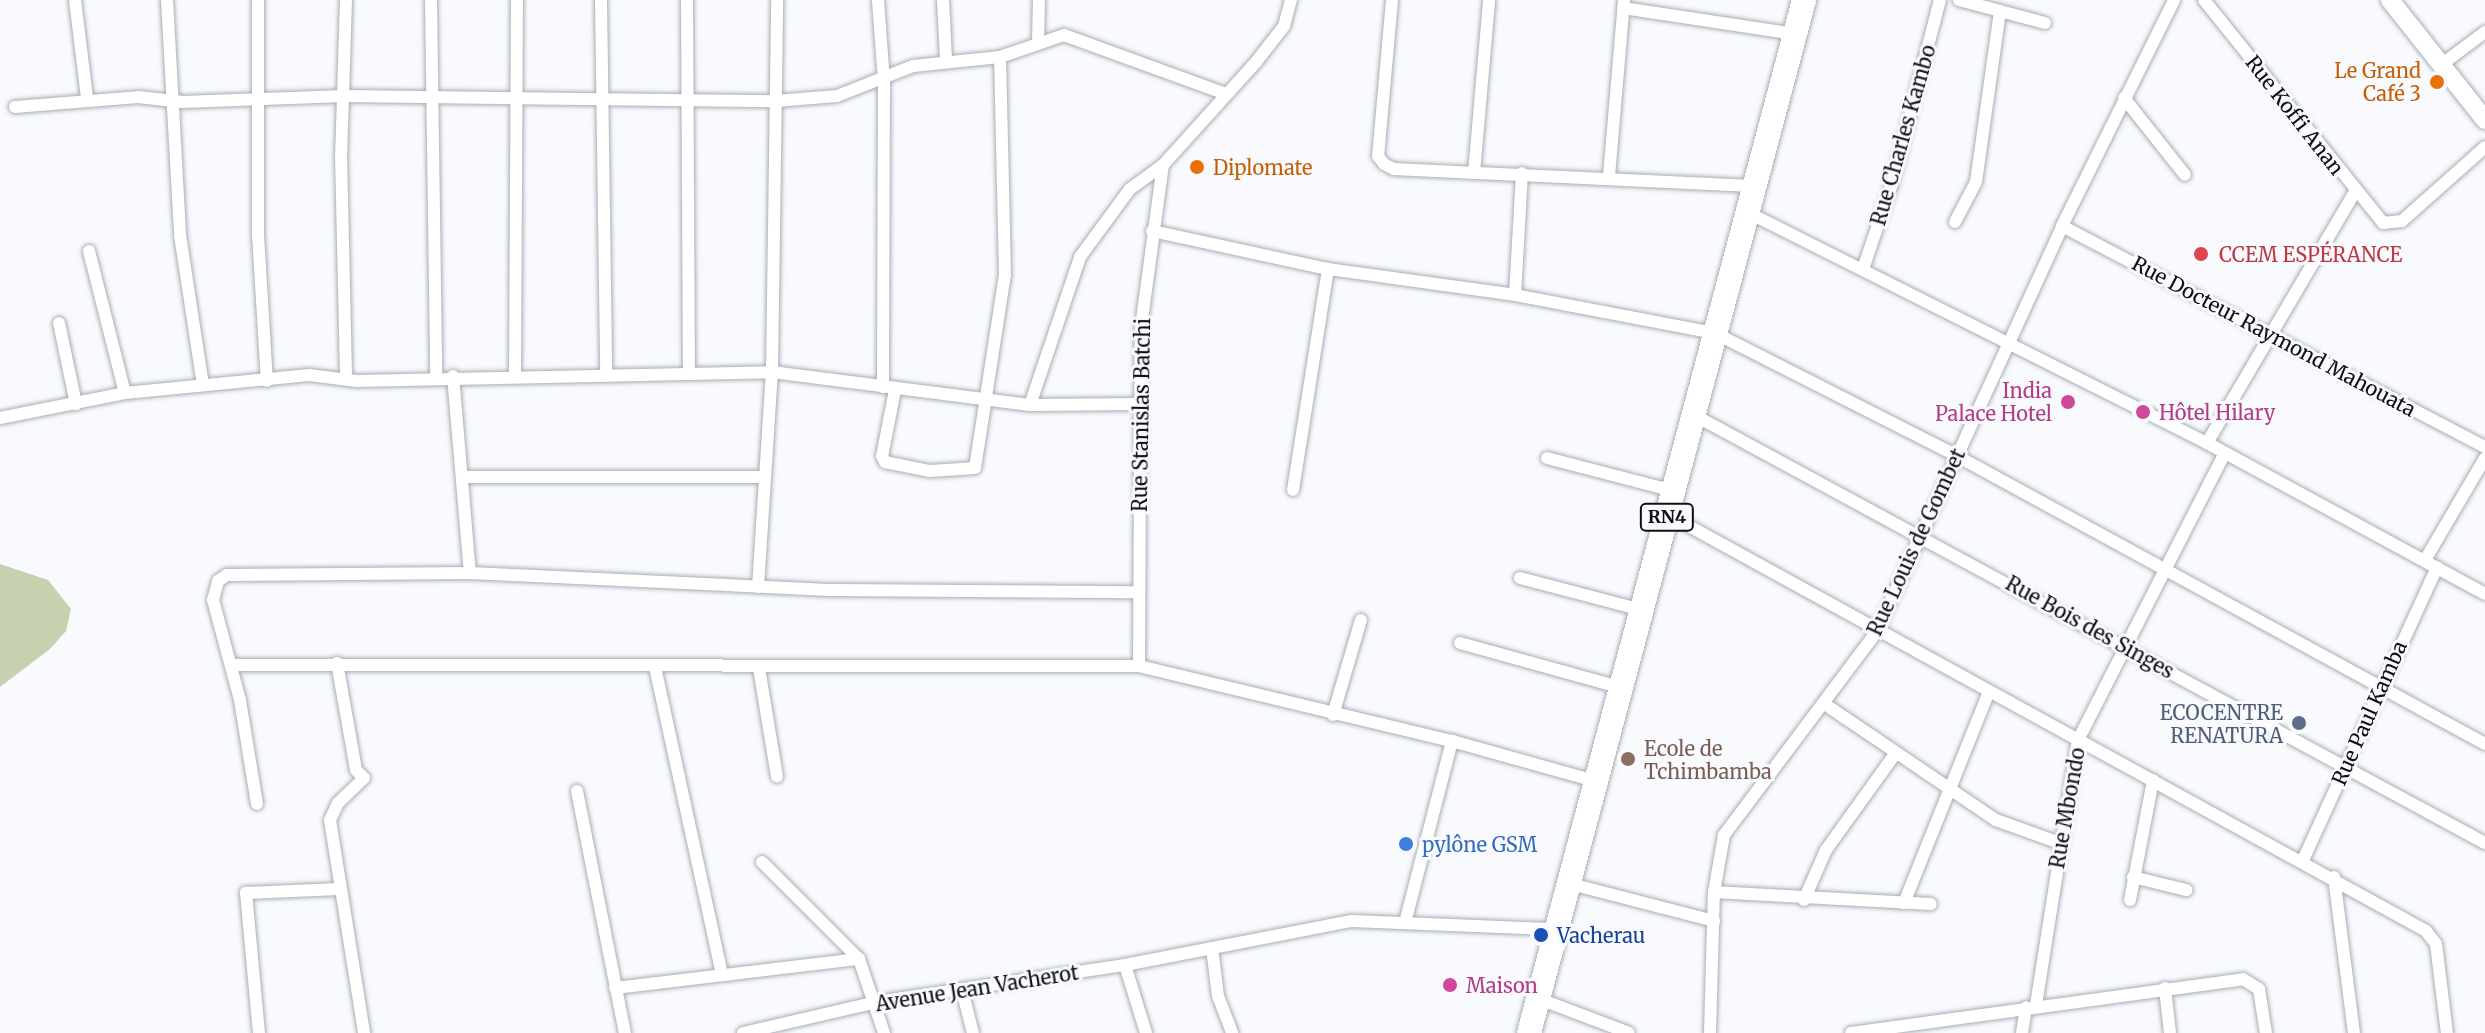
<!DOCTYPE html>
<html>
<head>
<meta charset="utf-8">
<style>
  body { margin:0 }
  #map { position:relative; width:2485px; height:1033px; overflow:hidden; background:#f8fafe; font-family:Merriweather,serif }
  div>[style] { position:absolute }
  .green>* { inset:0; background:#c5d1af }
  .roads { filter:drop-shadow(0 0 2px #a8aeb5) drop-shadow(0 0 2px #a8aeb5) }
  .street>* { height:12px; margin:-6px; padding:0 6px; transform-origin:6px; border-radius:6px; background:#fff }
  .secondary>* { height:18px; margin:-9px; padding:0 9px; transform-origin:9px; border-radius:9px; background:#fff }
  .highway>* { height:24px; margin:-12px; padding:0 12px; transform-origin:12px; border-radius:12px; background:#fff }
  .dots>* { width:22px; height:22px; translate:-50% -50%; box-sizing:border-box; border:4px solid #f8fafe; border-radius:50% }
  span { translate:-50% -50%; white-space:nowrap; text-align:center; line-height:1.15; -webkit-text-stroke:6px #f8fafe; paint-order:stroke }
  .shield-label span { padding:2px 6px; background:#f8fafe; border:2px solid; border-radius:6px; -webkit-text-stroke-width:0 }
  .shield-label { font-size:18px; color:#0e1012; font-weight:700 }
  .food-label { font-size:20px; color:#c56008 }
  .right { translate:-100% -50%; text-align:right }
  .left { translate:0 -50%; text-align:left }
  .street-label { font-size:20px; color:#0e1012 }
  .health-label { font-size:20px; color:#be3a42 }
  .hotel-label { font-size:20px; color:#b23c85 }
  .service-label { font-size:20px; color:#4e5e75 }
  .education-label { font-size:20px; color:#785e54 }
  .shop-label { font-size:20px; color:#366cbe }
  .transit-label { font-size:20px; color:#164399 }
</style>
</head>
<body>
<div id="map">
  <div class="green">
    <i style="clip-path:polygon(0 564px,48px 580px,71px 609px,66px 631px,50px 649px,0 687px)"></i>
  </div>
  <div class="roads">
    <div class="street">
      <i style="left:75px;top:0;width:99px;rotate:83deg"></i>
      <i style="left:167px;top:0;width:235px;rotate:86.8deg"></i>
      <i style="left:180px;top:235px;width:152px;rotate:81.3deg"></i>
      <i style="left:258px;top:0;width:235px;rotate:90deg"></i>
      <i style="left:258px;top:235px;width:146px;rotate:86.5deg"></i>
      <i style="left:346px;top:0;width:155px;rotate:91.8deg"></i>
      <i style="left:341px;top:155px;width:224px;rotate:88.7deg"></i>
      <i style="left:431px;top:0;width:377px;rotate:89.2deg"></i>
      <i style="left:601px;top:0;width:376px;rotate:89.2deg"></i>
      <i style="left:687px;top:0;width:374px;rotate:89.7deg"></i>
      <i style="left:878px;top:0;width:81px;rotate:85.8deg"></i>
      <i style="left:884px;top:81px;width:306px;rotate:90.2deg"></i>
      <i style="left:943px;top:0;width:60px;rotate:87.1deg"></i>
      <i style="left:1392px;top:0;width:157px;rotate:95.1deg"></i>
      <i style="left:1378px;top:156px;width:10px;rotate:53deg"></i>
      <i style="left:1384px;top:164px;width:11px;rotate:27deg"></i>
      <i style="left:1394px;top:169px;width:363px;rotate:2.7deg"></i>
      <i style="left:1959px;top:0;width:89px;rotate:15deg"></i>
      <i style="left:2204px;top:0;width:286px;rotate:51.2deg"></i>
      <i style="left:2383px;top:223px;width:19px;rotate:-6deg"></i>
      <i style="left:2402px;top:221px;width:111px;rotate:-41.7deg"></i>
      <i style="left:1623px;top:8px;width:174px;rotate:8.6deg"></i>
      <i style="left:1038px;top:43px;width:43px;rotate:-88.7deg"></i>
      <i style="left:2441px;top:65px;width:55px;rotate:-36.9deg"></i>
      <i style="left:2124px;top:98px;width:98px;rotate:51.6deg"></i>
      <i style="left:15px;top:107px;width:123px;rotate:-4.6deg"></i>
      <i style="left:138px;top:97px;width:45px;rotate:6.3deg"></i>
      <i style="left:183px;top:102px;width:161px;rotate:-2.1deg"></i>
      <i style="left:344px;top:96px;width:432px;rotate:0.7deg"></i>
      <i style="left:776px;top:101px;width:61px;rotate:-4.7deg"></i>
      <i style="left:837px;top:96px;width:82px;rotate:-21.5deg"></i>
      <i style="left:913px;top:66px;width:87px;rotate:-5.9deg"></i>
      <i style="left:1000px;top:57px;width:68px;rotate:-19deg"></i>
      <i style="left:1064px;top:35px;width:169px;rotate:20deg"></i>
      <i style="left:1474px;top:173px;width:174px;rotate:-85deg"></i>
      <i style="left:1609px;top:176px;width:177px;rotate:-85.1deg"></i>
      <i style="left:1749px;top:213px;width:513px;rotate:26.67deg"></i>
      <i style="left:2207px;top:443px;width:316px;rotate:28.5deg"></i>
      <i style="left:1955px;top:222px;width:45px;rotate:-62.3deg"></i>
      <i style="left:1976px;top:182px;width:173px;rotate:-82deg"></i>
      <i style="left:2062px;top:226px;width:477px;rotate:27.6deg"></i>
      <i style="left:1152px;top:231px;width:180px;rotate:12.2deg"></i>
      <i style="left:1328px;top:269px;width:189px;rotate:7.9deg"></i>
      <i style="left:1515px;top:295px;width:204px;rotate:10.8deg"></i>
      <i style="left:1715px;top:333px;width:271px;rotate:26.9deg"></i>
      <i style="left:1957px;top:456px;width:601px;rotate:28.61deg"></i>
      <i style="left:89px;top:251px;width:146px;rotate:75.8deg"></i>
      <i style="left:1863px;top:269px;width:90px;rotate:-71.2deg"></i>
      <i style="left:1892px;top:184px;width:190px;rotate:-75.4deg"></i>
      <i style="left:1515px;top:295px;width:122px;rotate:-86.7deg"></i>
      <i style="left:59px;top:323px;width:83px;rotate:78.1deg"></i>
      <i style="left:453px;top:376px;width:198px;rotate:85.1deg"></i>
      <i style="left:515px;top:376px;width:376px;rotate:-89.7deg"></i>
      <i style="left:895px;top:390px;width:67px;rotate:101.1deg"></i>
      <i style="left:882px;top:456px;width:7px;rotate:63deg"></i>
      <i style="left:885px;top:462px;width:46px;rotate:11.3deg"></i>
      <i style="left:930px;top:471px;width:45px;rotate:-3.8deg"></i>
      <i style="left:975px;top:468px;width:195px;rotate:-81.2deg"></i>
      <i style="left:1005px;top:275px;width:218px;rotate:-91.3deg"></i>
      <i style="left:1030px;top:405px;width:156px;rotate:-71.3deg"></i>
      <i style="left:1080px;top:257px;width:84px;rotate:-53.7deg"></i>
      <i style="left:1130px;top:189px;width:41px;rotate:-36deg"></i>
      <i style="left:1163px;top:165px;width:139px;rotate:-47.9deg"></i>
      <i style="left:1256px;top:62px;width:46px;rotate:-52.1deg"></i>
      <i style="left:1284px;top:26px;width:27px;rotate:-75deg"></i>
      <i style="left:1694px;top:415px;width:899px;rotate:28.42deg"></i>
      <i style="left:0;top:418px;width:127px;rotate:-11.3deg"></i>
      <i style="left:125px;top:393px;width:185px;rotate:-5.6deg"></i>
      <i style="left:309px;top:375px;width:48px;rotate:7.1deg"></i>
      <i style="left:357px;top:381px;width:415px;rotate:-1.2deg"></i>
      <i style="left:772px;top:372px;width:260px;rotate:7.3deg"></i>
      <i style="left:1030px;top:405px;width:109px;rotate:-0.5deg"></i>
      <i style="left:2207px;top:443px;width:291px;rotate:-59.5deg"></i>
      <i style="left:1547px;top:458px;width:131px;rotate:14.6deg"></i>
      <i style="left:463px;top:477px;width:299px"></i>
      <i style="left:1293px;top:490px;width:224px;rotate:-81deg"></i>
      <i style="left:1667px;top:514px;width:866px;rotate:28.78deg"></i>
      <i style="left:2426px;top:931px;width:16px;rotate:52deg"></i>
      <i style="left:2436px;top:944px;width:90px;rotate:83deg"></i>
      <i style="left:2425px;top:560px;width:118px;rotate:-59.5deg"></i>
      <i style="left:1520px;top:578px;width:126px;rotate:14.7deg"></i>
      <i style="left:758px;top:587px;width:215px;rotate:-86.3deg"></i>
      <i style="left:772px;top:372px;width:372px;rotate:-89.2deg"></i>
      <i style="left:1460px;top:643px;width:168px;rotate:15.5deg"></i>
      <i style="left:337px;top:663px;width:109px;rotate:79.9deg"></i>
      <i style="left:356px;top:770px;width:11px;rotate:45deg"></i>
      <i style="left:364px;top:778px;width:36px;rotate:136deg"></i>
      <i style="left:338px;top:803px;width:19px;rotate:115deg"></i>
      <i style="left:330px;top:820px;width:216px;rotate:80.9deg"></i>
      <i style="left:232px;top:665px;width:907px;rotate:0.06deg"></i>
      <i style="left:1139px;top:666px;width:322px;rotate:13.5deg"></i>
      <i style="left:1452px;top:741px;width:148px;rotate:15.6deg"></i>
      <i style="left:1139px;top:666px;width:339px;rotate:-89.7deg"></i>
      <i style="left:1141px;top:327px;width:163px;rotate:-82.3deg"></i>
      <i style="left:655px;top:667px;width:314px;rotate:77.7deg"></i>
      <i style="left:759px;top:668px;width:110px;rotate:80.6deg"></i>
      <i style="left:1826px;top:705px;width:205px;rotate:34.1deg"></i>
      <i style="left:1996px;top:820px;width:68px;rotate:19.8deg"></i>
      <i style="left:1333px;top:715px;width:99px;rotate:-73.6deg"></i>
      <i style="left:577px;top:791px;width:247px;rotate:78.8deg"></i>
      <i style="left:257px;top:804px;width:105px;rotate:-99.3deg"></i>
      <i style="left:240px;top:700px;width:104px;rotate:-105.1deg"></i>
      <i style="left:213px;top:600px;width:20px;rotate:-75deg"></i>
      <i style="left:218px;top:581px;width:11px;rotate:-34deg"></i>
      <i style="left:227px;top:575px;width:243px;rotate:-0.5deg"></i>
      <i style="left:470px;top:573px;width:364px;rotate:2.7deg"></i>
      <i style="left:834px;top:590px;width:305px;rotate:0.4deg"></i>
      <i style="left:2303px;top:860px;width:322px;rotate:-65.4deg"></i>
      <i style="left:762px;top:862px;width:137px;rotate:45deg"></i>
      <i style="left:859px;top:959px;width:78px;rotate:71.3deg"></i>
      <i style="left:2133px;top:877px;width:55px;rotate:13.8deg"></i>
      <i style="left:2334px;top:877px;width:157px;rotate:82.7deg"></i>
      <i style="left:1567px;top:883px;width:152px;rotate:14.5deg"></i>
      <i style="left:1714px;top:892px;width:217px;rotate:3.2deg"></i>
      <i style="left:1804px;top:900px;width:55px;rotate:-66.3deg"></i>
      <i style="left:1826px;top:850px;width:118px;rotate:-54.3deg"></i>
      <i style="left:2130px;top:900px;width:122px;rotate:-79.1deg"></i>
      <i style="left:1904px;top:903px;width:227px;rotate:-68.1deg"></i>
      <i style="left:1406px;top:919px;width:184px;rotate:-75.5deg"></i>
      <i style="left:1212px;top:948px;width:48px;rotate:82.9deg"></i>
      <i style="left:1218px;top:996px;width:40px;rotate:69deg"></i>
      <i style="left:1125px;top:965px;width:71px;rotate:72.8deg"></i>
      <i style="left:615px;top:988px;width:246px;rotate:-6.8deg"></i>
      <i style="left:2165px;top:988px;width:45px;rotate:83.7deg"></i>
      <i style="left:962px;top:990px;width:44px;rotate:75.7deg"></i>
      <i style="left:1537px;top:998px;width:98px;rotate:20.8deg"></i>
      <i style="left:2036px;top:1005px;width:268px;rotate:-81deg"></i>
      <i style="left:2078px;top:740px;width:322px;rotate:-62.9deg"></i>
      <i style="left:259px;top:1033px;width:141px;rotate:-95.3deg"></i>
      <i style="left:246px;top:893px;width:94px;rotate:-2.4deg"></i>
      <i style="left:743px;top:1033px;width:138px;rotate:-13deg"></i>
      <i style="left:877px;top:1002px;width:251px;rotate:-8.5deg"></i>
      <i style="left:1125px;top:965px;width:231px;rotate:-11deg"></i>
      <i style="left:1352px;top:921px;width:203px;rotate:2.3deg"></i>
      <i style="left:1710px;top:1033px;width:141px;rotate:-88.4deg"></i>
      <i style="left:1714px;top:892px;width:58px;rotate:-80deg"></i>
      <i style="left:1724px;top:835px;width:255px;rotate:-53.1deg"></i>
      <i style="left:1877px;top:631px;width:445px;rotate:-65.4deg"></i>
      <i style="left:2062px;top:226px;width:252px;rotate:-63.6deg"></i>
      <i style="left:1851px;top:1033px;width:396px;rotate:-7.8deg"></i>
      <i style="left:2243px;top:979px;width:19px;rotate:32deg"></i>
      <i style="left:2259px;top:989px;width:45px;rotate:81deg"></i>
      <i style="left:2022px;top:1033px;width:26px;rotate:-81deg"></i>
    </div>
    <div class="secondary">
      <i style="left:2390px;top:0;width:153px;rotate:51.6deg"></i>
    </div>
    <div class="highway">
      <i style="left:1529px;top:1033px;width:1069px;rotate:-75.09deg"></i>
    </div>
  </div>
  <div class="dots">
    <i style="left:2437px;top:82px;background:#e8710a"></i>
    <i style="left:1197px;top:167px;background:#e8710a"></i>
    <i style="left:2201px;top:254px;background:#e0444e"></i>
    <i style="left:2068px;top:402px;background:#d1479c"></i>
    <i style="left:2143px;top:412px;background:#d1479c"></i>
    <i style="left:2299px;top:723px;background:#5c6f8a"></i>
    <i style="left:1628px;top:759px;background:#8d6e63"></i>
    <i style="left:1406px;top:844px;background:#3f7fe0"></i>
    <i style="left:1541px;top:935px;background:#1a4fb4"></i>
    <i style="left:1450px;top:985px;background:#d1479c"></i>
  </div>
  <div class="shield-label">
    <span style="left:1667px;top:517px">RN4</span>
  </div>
  <div class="food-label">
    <span class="right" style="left:2421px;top:82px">Le Grand<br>Café 3</span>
    <span class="left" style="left:1213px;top:167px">Diplomate</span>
  </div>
  <div class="street-label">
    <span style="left:2295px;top:115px;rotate:52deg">Rue Koffi Anan</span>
    <span style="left:1903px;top:135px;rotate:-74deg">Rue Charles Kambo</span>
    <span style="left:2274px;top:336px;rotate:28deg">Rue Docteur Raymond Mahouata</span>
    <span style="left:1141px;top:415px;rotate:-89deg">Rue Stanislas Batchi</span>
    <span style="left:1916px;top:542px;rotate:-65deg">Rue Louis de Gombet</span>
    <span style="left:2090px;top:627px;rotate:29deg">Rue Bois des Singes</span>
    <span style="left:2369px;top:713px;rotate:-66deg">Rue Paul Kamba</span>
    <span style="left:2067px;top:808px;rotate:-80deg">Rue Mbondo</span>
    <span style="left:977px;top:988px;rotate:-9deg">Avenue Jean Vacherot</span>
  </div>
  <div class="health-label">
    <span class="left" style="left:2219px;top:254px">CCEM ESPÉRANCE</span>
  </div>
  <div class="hotel-label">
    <span class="right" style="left:2052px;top:402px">India<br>Palace Hotel</span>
    <span class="left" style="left:2159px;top:412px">Hôtel Hilary</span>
    <span class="left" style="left:1466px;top:985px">Maison</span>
  </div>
  <div class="service-label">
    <span class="right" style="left:2283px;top:724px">ECOCENTRE<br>RENATURA</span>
  </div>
  <div class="education-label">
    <span class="left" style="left:1644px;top:760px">Ecole de<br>Tchimbamba</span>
  </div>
  <div class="shop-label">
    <span class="left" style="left:1422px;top:844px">pylône GSM</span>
  </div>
  <div class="transit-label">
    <span class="left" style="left:1557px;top:935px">Vacherau</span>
  </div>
</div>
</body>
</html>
